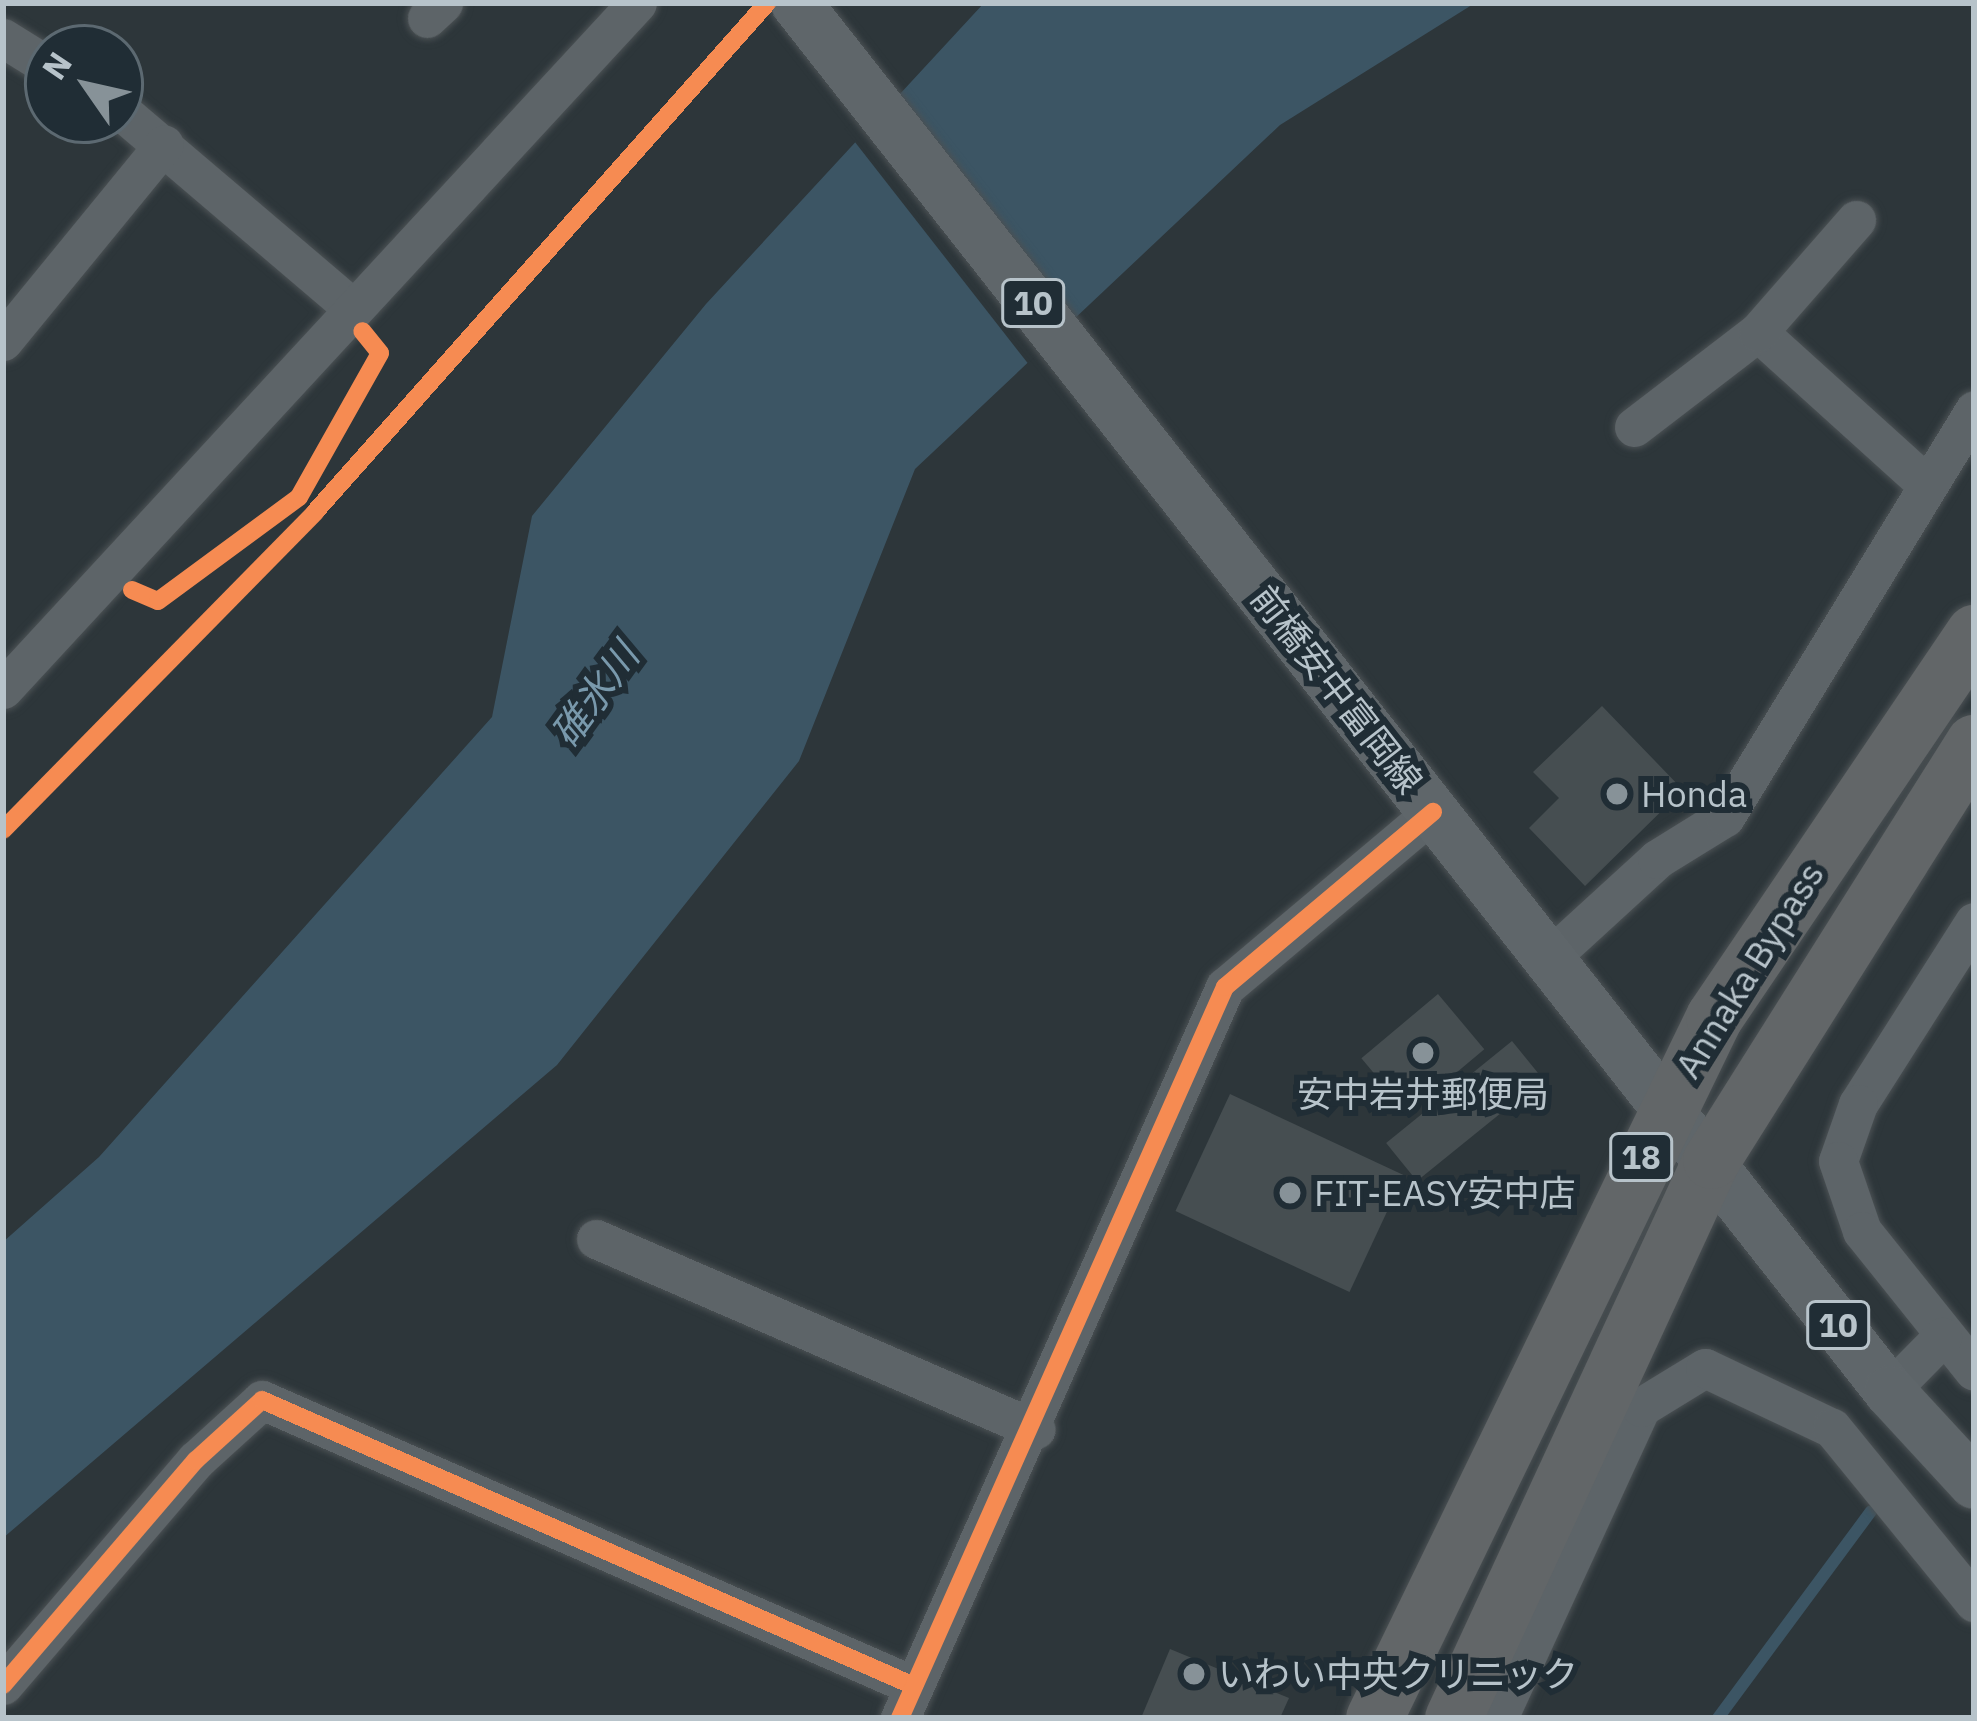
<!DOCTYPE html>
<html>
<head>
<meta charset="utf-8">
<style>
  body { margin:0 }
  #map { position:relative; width:1977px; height:1721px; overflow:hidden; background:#2d363a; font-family:"IBM Plex Sans","Noto Sans JP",sans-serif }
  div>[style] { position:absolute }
  .water>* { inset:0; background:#3c5564 }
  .pier>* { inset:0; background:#2d363a; transform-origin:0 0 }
  .stream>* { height:12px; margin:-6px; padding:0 6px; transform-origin:6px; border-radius:6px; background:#3c5564 }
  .building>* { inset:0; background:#464e51; transform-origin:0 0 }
  .roads { filter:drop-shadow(0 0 3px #4b5154) drop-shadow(0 0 3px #4b5154) }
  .minor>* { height:39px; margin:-19.5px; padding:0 19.5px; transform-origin:19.5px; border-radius:19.5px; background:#5d6468 }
  .major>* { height:51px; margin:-25.5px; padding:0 25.5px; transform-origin:25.5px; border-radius:25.5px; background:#5f666a }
  .highway>* { height:57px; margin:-28.5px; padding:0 28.5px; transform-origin:28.5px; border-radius:28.5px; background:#626668 }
  .cycleway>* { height:18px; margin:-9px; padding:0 9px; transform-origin:9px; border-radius:9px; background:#f68b52 }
  .dots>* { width:33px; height:33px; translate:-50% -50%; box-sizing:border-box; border:6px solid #202d35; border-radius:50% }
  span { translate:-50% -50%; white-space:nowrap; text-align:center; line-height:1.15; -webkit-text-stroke:12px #202d35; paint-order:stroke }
  .shield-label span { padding:3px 9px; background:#202d35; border:3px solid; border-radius:9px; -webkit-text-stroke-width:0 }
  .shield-label { font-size:33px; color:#b7c3ca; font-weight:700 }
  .street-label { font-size:36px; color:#b7c3ca }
  .poi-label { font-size:36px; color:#b7c3ca }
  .left { translate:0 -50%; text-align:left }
  .water-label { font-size:39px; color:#7999ac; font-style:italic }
  .frame { position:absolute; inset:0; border:6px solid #b7c3ca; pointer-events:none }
  .north { position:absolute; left:24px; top:24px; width:120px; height:120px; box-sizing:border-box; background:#202d35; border:3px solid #5c6971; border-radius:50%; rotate:304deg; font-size:33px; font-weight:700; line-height:48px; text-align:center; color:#b7c3ca }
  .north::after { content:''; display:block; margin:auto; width:42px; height:54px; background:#879298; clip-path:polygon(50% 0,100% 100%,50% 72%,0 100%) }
</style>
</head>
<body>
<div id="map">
  <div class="water">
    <i style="clip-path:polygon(984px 3px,1475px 3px,1280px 125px,915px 469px,799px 761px,557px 1065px,3px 1538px,3px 1242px,99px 1157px,492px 717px,532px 516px,706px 304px)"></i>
  </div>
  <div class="pier">
    <i style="left:896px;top:89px;width:297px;height:65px;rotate:52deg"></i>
  </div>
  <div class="stream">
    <i style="left:1718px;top:1718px;width:257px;rotate:-53.5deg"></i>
  </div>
  <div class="building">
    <i style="clip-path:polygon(1602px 706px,1683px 790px,1585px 886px,1529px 828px,1559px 798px,1533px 772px)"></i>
    <i style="left:1438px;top:994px;width:72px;height:100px;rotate:50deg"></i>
    <i style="left:1512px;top:1041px;width:49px;height:162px;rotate:51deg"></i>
    <i style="left:1230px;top:1094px;width:192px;height:129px;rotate:25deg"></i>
    <i style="clip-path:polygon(1170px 1649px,1289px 1698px,1280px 1718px,1141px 1718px)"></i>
  </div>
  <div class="roads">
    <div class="minor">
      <i style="left:427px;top:18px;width:22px;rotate:-43deg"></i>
      <i style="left:3px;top:38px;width:53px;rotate:31.9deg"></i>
      <i style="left:120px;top:110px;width:306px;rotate:40.4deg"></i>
      <i style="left:1758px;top:332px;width:224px;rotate:42.1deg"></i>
      <i style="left:3px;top:341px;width:254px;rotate:-50.7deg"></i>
      <i style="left:1634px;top:427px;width:156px;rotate:-37.5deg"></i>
      <i style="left:1758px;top:332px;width:149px;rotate:-48.8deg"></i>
      <i style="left:3px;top:689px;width:934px;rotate:-47.26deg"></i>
      <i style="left:1974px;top:922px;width:216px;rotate:122.5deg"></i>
      <i style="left:1858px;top:1104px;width:60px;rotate:109.3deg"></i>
      <i style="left:1838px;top:1161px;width:74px;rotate:71.1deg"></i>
      <i style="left:1862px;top:1231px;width:179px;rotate:51.3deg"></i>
      <i style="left:1548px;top:959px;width:148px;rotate:-42.5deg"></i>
      <i style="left:1657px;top:859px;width:80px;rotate:-31.7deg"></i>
      <i style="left:1725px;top:817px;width:477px;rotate:-58.5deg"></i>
      <i style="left:596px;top:1239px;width:479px;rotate:23.4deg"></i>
      <i style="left:1889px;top:1391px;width:76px;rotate:-45.5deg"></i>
      <i style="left:3px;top:1685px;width:296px;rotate:-49.4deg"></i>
      <i style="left:196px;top:1460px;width:89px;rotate:-42.3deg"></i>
      <i style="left:262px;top:1400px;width:712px;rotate:23.68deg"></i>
      <i style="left:900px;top:1718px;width:800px;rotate:-66.03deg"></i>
      <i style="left:1225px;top:987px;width:272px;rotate:-40.1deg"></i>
      <i style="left:1498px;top:1718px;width:342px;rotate:-65.3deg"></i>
      <i style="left:1641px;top:1407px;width:75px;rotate:-31.4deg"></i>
      <i style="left:1705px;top:1368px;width:140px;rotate:25.3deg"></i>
      <i style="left:1832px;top:1428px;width:225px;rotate:50.8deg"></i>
    </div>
    <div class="major">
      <i style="left:796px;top:3px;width:1767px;rotate:51.78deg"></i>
      <i style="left:1889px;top:1391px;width:125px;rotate:47.3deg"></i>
    </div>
    <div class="highway">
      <i style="left:1374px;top:1718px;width:779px;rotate:-64.13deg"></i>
      <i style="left:1714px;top:1017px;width:464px;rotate:-55.9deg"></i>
      <i style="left:1453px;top:1718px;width:615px;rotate:-65.19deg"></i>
      <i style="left:1711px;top:1160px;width:493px;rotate:-57.8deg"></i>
    </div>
  </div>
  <div class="cycleway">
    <i style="left:132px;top:590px;width:28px;rotate:23deg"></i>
    <i style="left:158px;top:601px;width:175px;rotate:-36.4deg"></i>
    <i style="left:299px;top:497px;width:165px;rotate:-60.6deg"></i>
    <i style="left:380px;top:353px;width:28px;rotate:-129deg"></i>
    <i style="left:3px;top:830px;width:445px;rotate:-45.5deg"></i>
    <i style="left:315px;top:512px;width:681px;rotate:-48.39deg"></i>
    <i style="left:3px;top:1685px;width:296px;rotate:-49.4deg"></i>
    <i style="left:196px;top:1460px;width:89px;rotate:-42.3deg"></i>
    <i style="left:262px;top:1400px;width:712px;rotate:23.68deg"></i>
    <i style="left:900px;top:1718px;width:800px;rotate:-66.03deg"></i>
    <i style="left:1225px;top:987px;width:272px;rotate:-40.1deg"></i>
  </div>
  <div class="dots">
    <i style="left:1617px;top:794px;background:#879298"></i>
    <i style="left:1423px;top:1053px;background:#879298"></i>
    <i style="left:1290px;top:1193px;background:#879298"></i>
    <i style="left:1194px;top:1674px;background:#879298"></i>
  </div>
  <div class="shield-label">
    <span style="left:1033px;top:303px">10</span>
    <span style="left:1641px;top:1157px">18</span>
    <span style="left:1838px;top:1325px">10</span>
  </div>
  <div class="street-label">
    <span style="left:1337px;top:689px;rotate:52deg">前橋安中富岡線</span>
    <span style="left:1749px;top:970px;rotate:-58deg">Annaka Bypass</span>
  </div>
  <div class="poi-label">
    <span class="left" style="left:1641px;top:794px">Honda</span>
    <span style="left:1423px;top:1094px">安中岩井郵便局</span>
    <span class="left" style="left:1314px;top:1193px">FIT-EASY安中店</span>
    <span class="left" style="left:1218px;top:1674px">いわい中央クリニック</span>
  </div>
  <div class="water-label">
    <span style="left:595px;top:695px;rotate:-54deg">碓氷川</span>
  </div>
  <div class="frame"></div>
  <div class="north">N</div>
</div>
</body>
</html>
